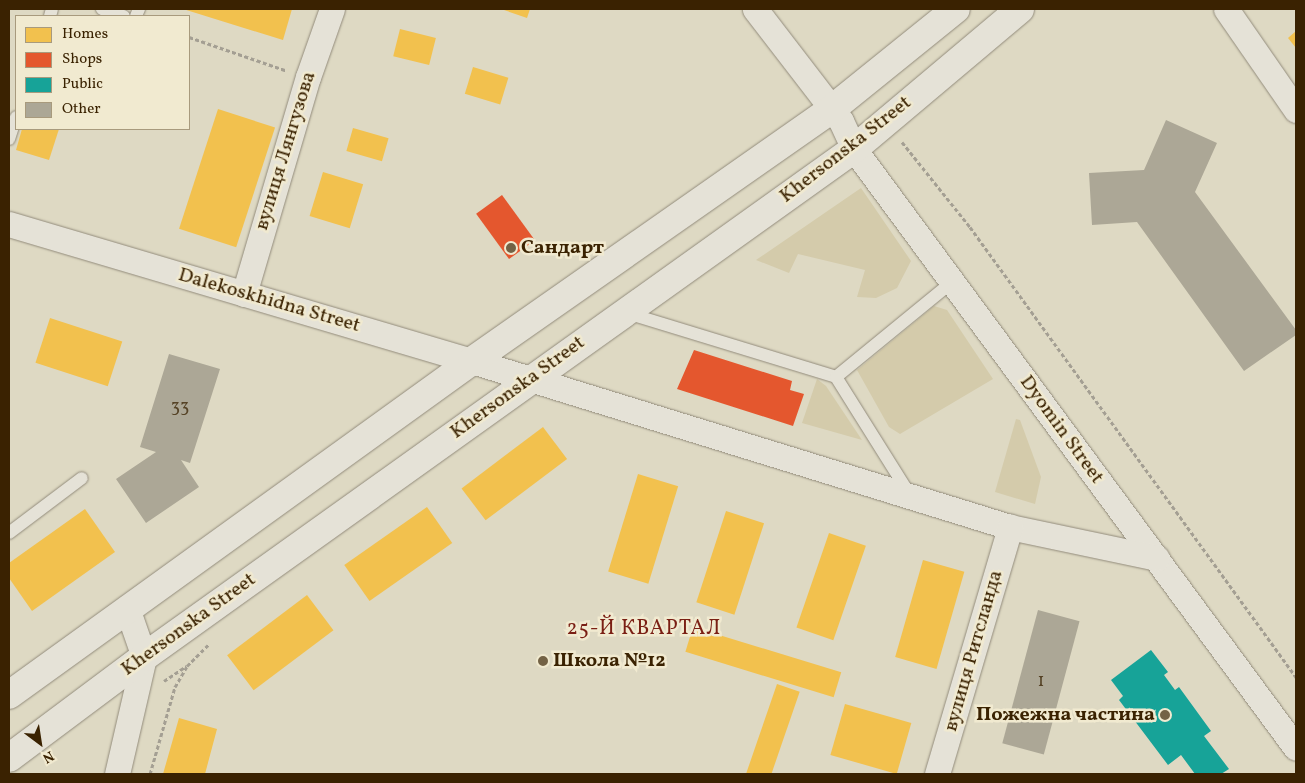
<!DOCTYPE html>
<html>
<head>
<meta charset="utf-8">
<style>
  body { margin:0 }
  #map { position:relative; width:1305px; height:783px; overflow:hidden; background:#ded9c3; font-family:Vollkorn,serif }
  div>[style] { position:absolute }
  .green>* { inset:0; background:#d4cbab }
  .homes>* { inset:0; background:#f2c14e; transform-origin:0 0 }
  .shops>* { inset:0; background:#e4572e; transform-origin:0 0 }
  .public>* { inset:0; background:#17a398 }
  .building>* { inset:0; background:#aca796; transform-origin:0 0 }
  .path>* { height:3px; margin-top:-1.5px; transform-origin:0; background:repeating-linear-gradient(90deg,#a49f93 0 4px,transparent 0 6.5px) }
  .roads { filter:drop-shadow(0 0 1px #928b7b) drop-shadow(0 0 1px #928b7b) }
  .service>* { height:12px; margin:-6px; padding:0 6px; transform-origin:6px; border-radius:6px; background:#e5e2d7 }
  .minor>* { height:25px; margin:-12.5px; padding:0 12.5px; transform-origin:12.5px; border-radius:12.5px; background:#e5e2d7 }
  .tertiary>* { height:28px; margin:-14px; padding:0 14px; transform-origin:14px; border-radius:14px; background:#e5e2d7 }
  .dots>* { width:14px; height:14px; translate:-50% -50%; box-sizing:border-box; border:2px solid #f1ead0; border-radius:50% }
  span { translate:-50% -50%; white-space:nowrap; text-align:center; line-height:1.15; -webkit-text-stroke:5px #f1ead0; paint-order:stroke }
  .number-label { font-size:18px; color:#564326 }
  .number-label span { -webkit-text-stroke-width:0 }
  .street-label { font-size:20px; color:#3a2201 }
  .poi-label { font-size:20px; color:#3a2201; font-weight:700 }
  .left { translate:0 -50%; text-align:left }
  .right { translate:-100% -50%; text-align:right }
  .neighbourhood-label { font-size:21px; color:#7a1f14; letter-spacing:1px }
  .frame { position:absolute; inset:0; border:10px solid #3a2201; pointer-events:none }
  .legend { position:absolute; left:15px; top:15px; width:175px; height:115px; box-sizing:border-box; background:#f1ead0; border:1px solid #a89a7d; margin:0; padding:6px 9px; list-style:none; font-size:15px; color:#3a2201 }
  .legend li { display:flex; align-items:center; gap:10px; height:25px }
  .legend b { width:25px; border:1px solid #a89a7d }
  .north { position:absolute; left:15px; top:718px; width:50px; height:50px; -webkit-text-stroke:4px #f1ead0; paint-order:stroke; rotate:149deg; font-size:14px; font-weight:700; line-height:20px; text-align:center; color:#3a2201 }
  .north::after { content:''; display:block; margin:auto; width:18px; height:22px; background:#3a2201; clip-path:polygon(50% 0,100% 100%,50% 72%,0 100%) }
</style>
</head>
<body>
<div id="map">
  <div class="green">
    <i style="clip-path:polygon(861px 188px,911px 261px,897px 288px,876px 298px,857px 297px,865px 270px,798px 254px,789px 273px,756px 260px)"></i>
    <i style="clip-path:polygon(934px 306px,947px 310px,993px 379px,900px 434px,889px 427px,857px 370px)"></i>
    <i style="clip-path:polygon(817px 379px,826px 386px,862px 440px,802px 423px)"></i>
    <i style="clip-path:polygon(1016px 419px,1020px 420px,1041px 477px,1035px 504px,995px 492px)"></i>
  </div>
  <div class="homes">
    <i style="clip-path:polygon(183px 9px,292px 9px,283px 40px)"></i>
    <i style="clip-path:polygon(501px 9px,530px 9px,527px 18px)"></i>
    <i style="left:400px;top:29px;width:37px;height:28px;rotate:14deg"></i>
    <i style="clip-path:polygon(1296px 31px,1296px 48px,1288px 38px)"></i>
    <i style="left:473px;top:67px;width:37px;height:28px;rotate:17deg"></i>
    <i style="left:218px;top:109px;width:60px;height:126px;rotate:18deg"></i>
    <i style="left:353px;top:128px;width:37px;height:24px;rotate:16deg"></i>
    <i style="clip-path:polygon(22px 129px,59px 129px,49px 160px,16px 150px)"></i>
    <i style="left:323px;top:172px;width:42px;height:46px;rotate:17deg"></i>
    <i style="left:50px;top:318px;width:76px;height:47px;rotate:18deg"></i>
    <i style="left:543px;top:427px;width:40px;height:102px;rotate:53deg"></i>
    <i style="left:638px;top:474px;width:42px;height:102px;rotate:17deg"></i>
    <i style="left:427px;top:507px;width:44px;height:101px;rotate:55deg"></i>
    <i style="clip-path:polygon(85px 509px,115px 552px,32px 611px,9px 578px,9px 563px)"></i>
    <i style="left:726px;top:511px;width:40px;height:96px;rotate:18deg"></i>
    <i style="left:829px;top:533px;width:39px;height:100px;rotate:19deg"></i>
    <i style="left:923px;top:560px;width:43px;height:101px;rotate:16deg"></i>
    <i style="left:307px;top:595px;width:44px;height:100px;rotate:53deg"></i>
    <i style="left:693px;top:627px;width:155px;height:26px;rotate:17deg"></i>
    <i style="left:777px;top:684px;width:24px;height:95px;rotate:19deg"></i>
    <i style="left:845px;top:704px;width:69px;height:53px;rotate:16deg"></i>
    <i style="clip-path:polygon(179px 718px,217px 729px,205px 774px,163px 774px)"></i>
  </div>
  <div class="shops">
    <i style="left:502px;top:195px;width:56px;height:32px;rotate:54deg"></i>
    <i style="clip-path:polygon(694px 350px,792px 381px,790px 390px,804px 394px,793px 426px,677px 389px)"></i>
  </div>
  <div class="public">
    <i style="clip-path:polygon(1151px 650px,1168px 672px,1164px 675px,1175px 690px,1179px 687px,1211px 731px,1204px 736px,1229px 769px,1221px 774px,1195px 774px,1181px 755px,1168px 765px,1119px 700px,1123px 696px,1111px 680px)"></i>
  </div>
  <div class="building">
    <i style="clip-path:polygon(1166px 120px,1217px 143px,1195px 192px,1296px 330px,1296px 335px,1244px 371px,1137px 222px,1092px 225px,1089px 173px,1144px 170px)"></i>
    <i style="clip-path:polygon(169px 354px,220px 369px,190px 463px,181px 460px,199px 487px,146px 523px,116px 479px,156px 452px,140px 447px)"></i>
    <i style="left:1038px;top:610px;width:43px;height:138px;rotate:15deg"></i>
  </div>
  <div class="path">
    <i style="left:189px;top:37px;width:102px;rotate:19deg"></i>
    <i style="left:902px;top:142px;width:109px;rotate:51.3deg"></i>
    <i style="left:970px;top:227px;width:556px;rotate:54.08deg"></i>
    <i style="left:164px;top:681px;width:27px;rotate:-34deg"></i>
    <i style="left:150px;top:774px;width:91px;rotate:-74deg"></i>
    <i style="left:175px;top:687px;width:24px;rotate:-60deg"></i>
    <i style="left:187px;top:666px;width:31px;rotate:-45deg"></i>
  </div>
  <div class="roads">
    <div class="service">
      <i style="left:102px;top:9px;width:23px;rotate:18deg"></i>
      <i style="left:50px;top:16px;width:7px;rotate:-74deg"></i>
      <i style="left:136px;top:16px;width:8px;rotate:-67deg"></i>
      <i style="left:9px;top:139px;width:23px;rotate:-72deg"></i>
      <i style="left:627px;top:313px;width:219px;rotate:17deg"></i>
      <i style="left:836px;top:377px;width:139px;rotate:57.9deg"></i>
      <i style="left:836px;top:377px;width:150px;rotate:-39.3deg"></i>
      <i style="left:9px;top:533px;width:91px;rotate:-37deg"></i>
    </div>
    <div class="minor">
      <i style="left:755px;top:9px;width:126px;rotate:52.4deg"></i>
      <i style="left:832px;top:109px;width:15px;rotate:53deg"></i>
      <i style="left:841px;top:121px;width:31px;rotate:65deg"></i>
      <i style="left:854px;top:149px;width:744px;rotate:53.58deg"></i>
      <i style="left:1226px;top:9px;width:123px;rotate:55.3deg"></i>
      <i style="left:9px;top:224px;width:483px;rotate:16.5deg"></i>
      <i style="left:472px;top:361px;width:563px;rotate:17.15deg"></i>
      <i style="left:1010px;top:527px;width:150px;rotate:11.9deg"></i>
      <i style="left:244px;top:294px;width:226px;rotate:-73.6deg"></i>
      <i style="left:308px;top:77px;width:72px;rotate:-70.6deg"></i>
      <i style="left:117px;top:774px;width:120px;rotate:-77deg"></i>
      <i style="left:144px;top:657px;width:52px;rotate:-109.1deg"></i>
      <i style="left:937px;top:774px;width:258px;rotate:-73.5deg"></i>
    </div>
    <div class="tertiary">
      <i style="left:9px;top:695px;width:571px;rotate:-35.81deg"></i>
      <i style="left:472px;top:361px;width:439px;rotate:-35deg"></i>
      <i style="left:832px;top:109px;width:159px;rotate:-38.9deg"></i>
      <i style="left:9px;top:758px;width:169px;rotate:-36.8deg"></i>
      <i style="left:144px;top:657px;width:873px;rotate:-35.58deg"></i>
      <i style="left:854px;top:149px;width:217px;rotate:-40.1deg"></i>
    </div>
  </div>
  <div class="dots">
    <i style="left:511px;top:248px;background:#736245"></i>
    <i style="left:543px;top:661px;background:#736245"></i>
    <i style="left:1165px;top:715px;background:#736245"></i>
  </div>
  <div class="number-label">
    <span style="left:180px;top:408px">33</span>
    <span style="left:1041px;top:682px">1</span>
  </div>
  <div class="street-label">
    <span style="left:846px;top:150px;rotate:-38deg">Khersonska Street</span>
    <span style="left:286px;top:151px;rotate:-73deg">вулиця Лянгузова</span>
    <span style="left:269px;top:301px;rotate:16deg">Dalekoskhidna Street</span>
    <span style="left:518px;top:388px;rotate:-36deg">Khersonska Street</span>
    <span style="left:1061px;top:430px;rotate:54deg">Dyomin Street</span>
    <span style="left:189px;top:625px;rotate:-36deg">Khersonska Street</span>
    <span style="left:974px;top:651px;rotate:-74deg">вулиця Ритсланда</span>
  </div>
  <div class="poi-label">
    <span class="left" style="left:521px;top:248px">Сандарт</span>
    <span class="left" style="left:553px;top:661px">Школа №12</span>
    <span class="right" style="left:1155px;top:715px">Пожежна частина</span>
  </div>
  <div class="neighbourhood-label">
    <span style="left:644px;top:629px">25-Й КВАРТАЛ</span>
  </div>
  <div class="frame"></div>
  <ul class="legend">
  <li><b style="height:14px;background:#f2c14e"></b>Homes</li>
  <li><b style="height:14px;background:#e4572e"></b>Shops</li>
  <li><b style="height:14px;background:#17a398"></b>Public</li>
  <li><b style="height:14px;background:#aca796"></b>Other</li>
  </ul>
  <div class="north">N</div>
</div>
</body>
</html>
